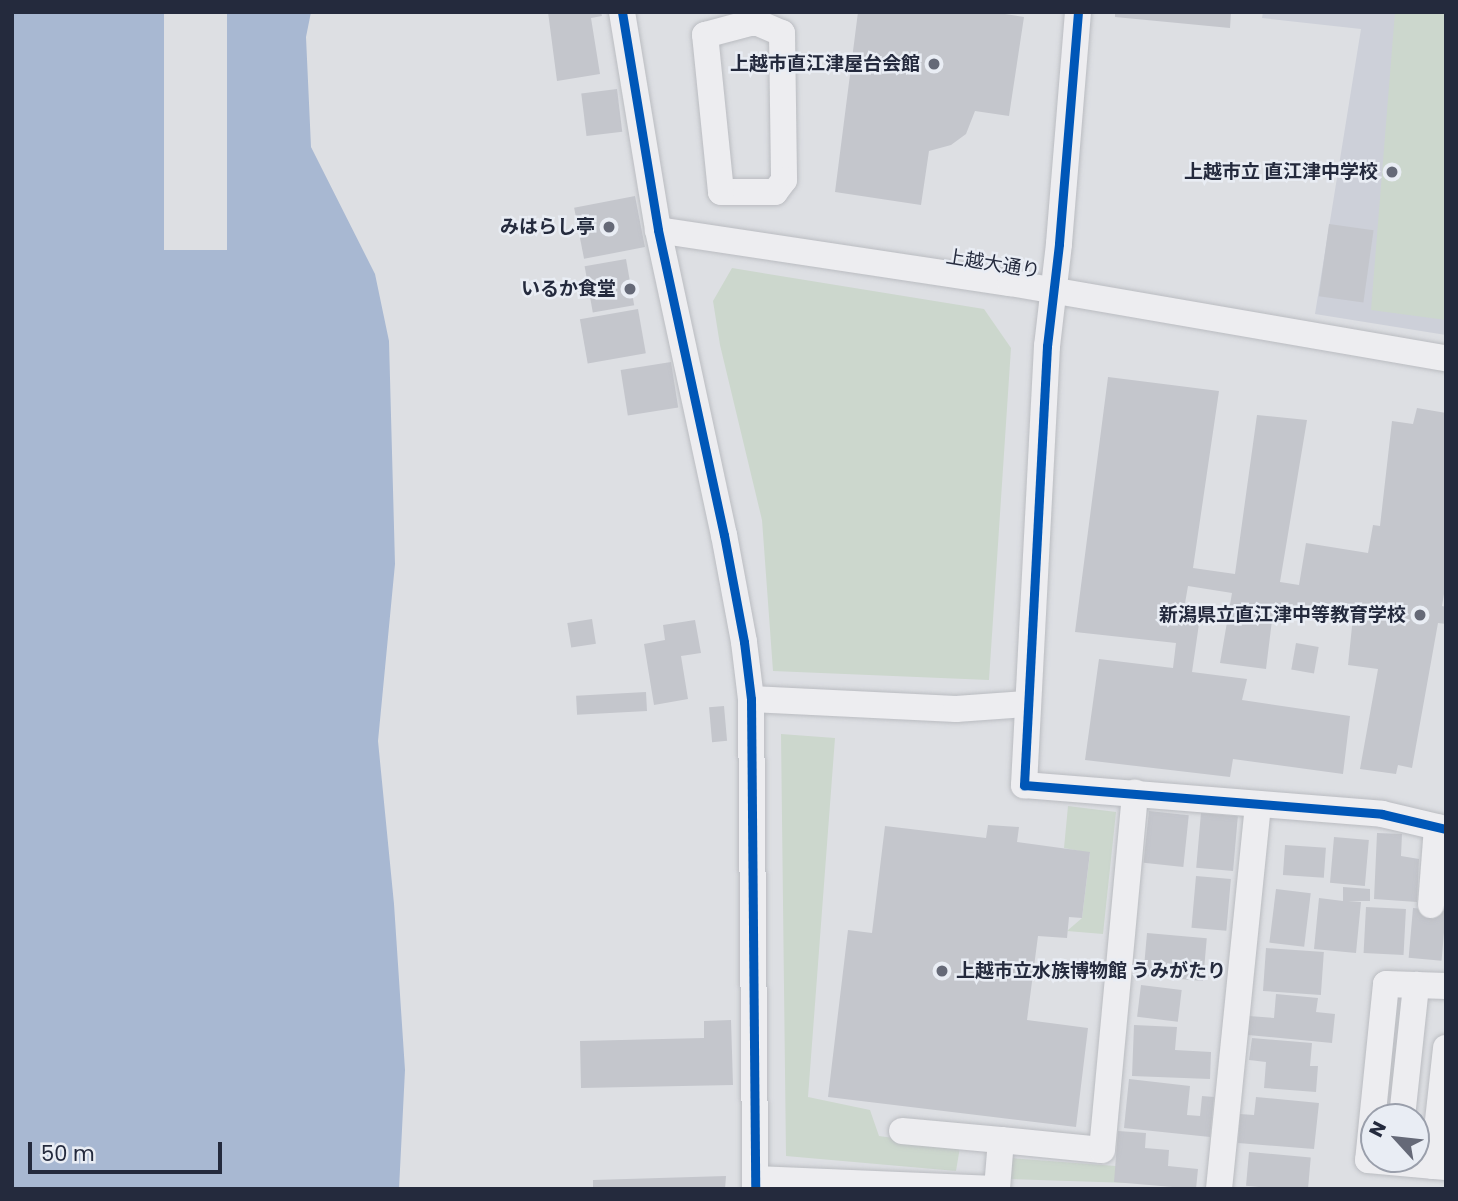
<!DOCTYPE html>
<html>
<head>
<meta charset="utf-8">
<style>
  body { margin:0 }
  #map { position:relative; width:1458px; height:1201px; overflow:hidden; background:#dddfe3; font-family:Poppins,"Noto Sans JP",sans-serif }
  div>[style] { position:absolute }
  .built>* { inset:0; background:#cdd0d9 }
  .green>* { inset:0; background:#ccd7cd }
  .water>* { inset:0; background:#a8b8d2 }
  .pier>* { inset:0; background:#dddfe3; transform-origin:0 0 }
  .building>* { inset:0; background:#c4c6cc; transform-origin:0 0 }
  .roads { filter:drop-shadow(0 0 2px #babcc1) drop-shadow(0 0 2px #babcc1) }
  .minor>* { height:26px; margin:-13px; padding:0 13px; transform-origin:13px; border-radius:13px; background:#ededf0 }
  .cycleway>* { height:9px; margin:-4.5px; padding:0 4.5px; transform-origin:4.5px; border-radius:4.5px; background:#0057b8 }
  .dots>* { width:19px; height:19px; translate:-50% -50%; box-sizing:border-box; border:4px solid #e9edf4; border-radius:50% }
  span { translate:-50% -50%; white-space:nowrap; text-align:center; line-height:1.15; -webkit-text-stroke:5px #e9edf4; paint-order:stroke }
  .poi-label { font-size:19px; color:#242a3d; font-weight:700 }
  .right { translate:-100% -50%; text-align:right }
  .left { translate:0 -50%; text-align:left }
  .street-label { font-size:19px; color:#242a3d }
  .frame { position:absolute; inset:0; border:14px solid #242a3d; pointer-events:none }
  .north { position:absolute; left:1360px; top:1103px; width:70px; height:70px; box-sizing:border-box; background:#e9edf4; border:2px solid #9a9fab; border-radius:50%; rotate:297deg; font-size:19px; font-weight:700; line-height:28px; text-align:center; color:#242a3d }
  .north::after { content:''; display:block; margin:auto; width:24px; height:32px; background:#656977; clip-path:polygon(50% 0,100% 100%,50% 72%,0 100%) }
  .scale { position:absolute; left:28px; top:1142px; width:194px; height:32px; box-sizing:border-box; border:4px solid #242a3d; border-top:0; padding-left:9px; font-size:21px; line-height:24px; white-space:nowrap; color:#242a3d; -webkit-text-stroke:5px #e9edf4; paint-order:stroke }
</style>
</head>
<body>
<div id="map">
  <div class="built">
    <i style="clip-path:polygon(1263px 12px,1446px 12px,1446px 335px,1315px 314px,1361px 29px,1262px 18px)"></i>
  </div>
  <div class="green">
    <i style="clip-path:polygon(1395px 12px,1446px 12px,1446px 320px,1371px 310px)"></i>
    <i style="clip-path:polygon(732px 268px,984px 309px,1011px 348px,989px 680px,773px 671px,762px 520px,720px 345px,713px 301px)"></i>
    <i style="clip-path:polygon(781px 734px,835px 738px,808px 1097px,870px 1110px,879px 1136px,960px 1147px,956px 1171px,786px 1156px)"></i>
    <i style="clip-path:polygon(1068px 806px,1116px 812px,1103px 934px,1067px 931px,1082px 918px,1090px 853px,1064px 848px)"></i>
    <i style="clip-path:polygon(1010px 1158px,1129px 1167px,1130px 1183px,1008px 1179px)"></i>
  </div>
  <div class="water">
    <i style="clip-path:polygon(12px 12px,311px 12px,306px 37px,311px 147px,375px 274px,389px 341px,395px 564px,378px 741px,394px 904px,405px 1070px,399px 1189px,12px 1189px)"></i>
  </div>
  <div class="pier">
    <i style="left:164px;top:12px;width:63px;height:238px"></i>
  </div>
  <div class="building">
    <i style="clip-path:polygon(548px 12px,601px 12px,602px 16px,591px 18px,600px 74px,557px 81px)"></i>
    <i style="clip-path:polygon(858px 12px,992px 12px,1024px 17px,1009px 116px,975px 111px,966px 134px,951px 145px,929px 151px,921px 205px,835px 192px)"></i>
    <i style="clip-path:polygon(1115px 12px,1231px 12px,1230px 28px,1115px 17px)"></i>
    <i style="left:617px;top:89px;width:43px;height:36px;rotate:83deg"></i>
    <i style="left:635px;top:196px;width:52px;height:62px;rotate:79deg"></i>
    <i style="left:1329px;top:224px;width:45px;height:73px;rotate:8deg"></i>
    <i style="left:626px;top:259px;width:47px;height:42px;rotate:80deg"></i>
    <i style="left:638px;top:309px;width:45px;height:59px;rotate:80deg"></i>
    <i style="left:671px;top:362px;width:46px;height:51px;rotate:81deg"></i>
    <i style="clip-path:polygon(1108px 377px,1219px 391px,1193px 568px,1235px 574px,1257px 415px,1307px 420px,1280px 582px,1299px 585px,1306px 543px,1368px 553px,1373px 525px,1380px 526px,1392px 421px,1413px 424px,1417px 408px,1446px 413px,1446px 582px,1442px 606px,1446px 607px,1446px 624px,1438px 623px,1412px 768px,1398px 765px,1396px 774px,1360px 769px,1378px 669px,1348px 665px,1353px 617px,1274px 604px,1266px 669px,1220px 663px,1232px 593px,1188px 586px,1183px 615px,1200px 617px,1192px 672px,1247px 679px,1242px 700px,1350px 716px,1343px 774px,1233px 759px,1230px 777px,1085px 760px,1099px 659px,1173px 668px,1176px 643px,1075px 632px)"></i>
    <i style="left:592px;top:619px;width:25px;height:25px;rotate:81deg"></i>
    <i style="clip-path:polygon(695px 620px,701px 653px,681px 656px,688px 699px,654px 705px,644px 644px,665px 640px,663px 625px)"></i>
    <i style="left:1296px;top:643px;width:23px;height:27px;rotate:10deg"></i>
    <i style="left:646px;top:692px;width:19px;height:70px;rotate:87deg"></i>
    <i style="left:724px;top:706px;width:35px;height:15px;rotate:85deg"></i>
    <i style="left:1149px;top:811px;width:40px;height:52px;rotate:6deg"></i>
    <i style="left:1201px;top:813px;width:37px;height:55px;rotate:5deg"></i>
    <i style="clip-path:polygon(988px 825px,1019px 827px,1017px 842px,1090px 852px,1082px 918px,1069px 917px,1067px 938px,1038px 936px,1027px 1020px,1088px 1028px,1076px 1127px,828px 1097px,848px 930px,872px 933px,885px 826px,986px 838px)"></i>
    <i style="clip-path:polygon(1377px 833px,1402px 834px,1401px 856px,1419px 859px,1417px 902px,1374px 899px)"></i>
    <i style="left:1334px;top:837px;width:35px;height:46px;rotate:5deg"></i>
    <i style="left:1285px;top:845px;width:41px;height:30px;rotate:4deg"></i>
    <i style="left:1196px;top:876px;width:35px;height:52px;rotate:5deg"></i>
    <i style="clip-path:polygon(1343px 887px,1370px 889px,1370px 901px,1348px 901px,1361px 902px,1356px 953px,1314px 949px,1319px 898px,1343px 901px)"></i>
    <i style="left:1276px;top:889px;width:35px;height:54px;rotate:7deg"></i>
    <i style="left:1366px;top:907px;width:40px;height:46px;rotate:3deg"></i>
    <i style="left:1413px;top:908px;width:33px;height:50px;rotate:5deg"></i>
    <i style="left:1147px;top:933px;width:60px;height:43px;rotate:5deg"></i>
    <i style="left:1266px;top:948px;width:58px;height:43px;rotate:4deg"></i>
    <i style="left:1141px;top:985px;width:41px;height:32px;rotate:7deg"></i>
    <i style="clip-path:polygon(1276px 994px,1318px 998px,1316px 1012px,1335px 1014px,1332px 1043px,1248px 1035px,1249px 1016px,1274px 1018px)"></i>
    <i style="clip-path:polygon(731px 1020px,733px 1085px,581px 1088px,580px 1041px,704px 1038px,704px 1021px)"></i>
    <i style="clip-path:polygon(1134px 1025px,1177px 1027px,1175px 1050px,1211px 1052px,1210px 1079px,1132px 1076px)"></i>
    <i style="clip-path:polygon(1252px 1038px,1312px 1043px,1310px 1066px,1318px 1066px,1316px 1092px,1264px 1088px,1266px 1062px,1249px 1060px)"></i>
    <i style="clip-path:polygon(1129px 1079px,1190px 1086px,1187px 1115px,1200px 1116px,1202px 1096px,1214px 1097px,1210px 1137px,1124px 1128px)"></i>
    <i style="clip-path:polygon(1256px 1097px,1319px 1103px,1314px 1149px,1238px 1143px,1240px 1114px,1254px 1115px)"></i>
    <i style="clip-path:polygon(1118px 1131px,1146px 1133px,1145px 1148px,1169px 1150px,1168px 1166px,1198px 1169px,1196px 1189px,1114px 1182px)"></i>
    <i style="left:1249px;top:1152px;width:62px;height:34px;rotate:5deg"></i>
    <i style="clip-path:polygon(726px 1176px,725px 1189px,593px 1189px,593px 1180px)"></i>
  </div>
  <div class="roads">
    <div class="minor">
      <i style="left:622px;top:12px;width:221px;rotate:80.6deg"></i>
      <i style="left:658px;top:230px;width:312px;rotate:77.8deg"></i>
      <i style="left:724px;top:535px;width:109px;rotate:79.4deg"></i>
      <i style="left:744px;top:642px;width:57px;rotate:83deg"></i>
      <i style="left:751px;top:699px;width:490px;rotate:89.5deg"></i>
      <i style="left:1078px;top:12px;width:233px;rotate:94.7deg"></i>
      <i style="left:1059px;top:244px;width:103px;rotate:96.7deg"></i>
      <i style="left:1047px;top:346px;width:440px;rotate:93deg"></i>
      <i style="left:1024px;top:785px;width:359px;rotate:4.6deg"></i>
      <i style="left:1382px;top:814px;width:66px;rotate:13.2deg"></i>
      <i style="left:750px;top:23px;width:8px"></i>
      <i style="left:758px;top:23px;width:26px;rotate:23deg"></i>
      <i style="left:782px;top:33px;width:147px;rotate:89.2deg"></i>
      <i style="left:784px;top:180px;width:15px;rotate:127deg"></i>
      <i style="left:775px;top:192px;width:54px;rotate:180deg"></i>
      <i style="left:721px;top:192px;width:158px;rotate:-95.8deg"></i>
      <i style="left:705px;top:35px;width:47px;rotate:-14.9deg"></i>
      <i style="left:658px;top:230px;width:356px;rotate:8.6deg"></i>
      <i style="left:1010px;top:283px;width:442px;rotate:9.8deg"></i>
      <i style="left:751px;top:699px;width:205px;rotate:2.8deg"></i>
      <i style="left:956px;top:709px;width:70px;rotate:-4.1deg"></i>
      <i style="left:1431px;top:905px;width:78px;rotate:-85.6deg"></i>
      <i style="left:1446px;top:986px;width:60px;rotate:-178.1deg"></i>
      <i style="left:1386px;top:984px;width:177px;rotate:95.8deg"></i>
      <i style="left:1368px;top:1160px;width:78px;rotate:5.1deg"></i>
      <i style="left:1402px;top:1117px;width:133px;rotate:-83.9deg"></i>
      <i style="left:902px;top:1131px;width:99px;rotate:5.2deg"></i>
      <i style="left:1001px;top:1140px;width:49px;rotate:94.7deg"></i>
      <i style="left:1001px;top:1140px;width:101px;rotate:5.7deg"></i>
      <i style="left:1102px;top:1150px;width:359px;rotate:-84.7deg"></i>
      <i style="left:1433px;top:1166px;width:119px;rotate:-83.7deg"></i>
      <i style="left:755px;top:1179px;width:234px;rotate:2.4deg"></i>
      <i style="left:1219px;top:1189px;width:385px;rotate:-84.2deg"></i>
    </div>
  </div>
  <div class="cycleway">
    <i style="left:622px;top:12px;width:221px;rotate:80.6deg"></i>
    <i style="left:658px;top:230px;width:312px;rotate:77.8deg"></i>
    <i style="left:724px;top:535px;width:109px;rotate:79.4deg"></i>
    <i style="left:744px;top:642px;width:57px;rotate:83deg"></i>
    <i style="left:751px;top:699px;width:490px;rotate:89.5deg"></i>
    <i style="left:1078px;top:12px;width:233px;rotate:94.7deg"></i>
    <i style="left:1059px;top:244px;width:103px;rotate:96.7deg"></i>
    <i style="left:1047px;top:346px;width:440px;rotate:93deg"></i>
    <i style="left:1024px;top:785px;width:359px;rotate:4.6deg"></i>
    <i style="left:1382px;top:814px;width:66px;rotate:13.2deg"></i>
  </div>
  <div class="dots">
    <i style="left:934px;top:64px;background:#656977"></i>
    <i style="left:1392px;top:172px;background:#656977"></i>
    <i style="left:609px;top:227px;background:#656977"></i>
    <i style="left:630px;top:289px;background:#656977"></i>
    <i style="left:1420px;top:615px;background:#656977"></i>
    <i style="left:942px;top:971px;background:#656977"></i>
  </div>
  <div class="poi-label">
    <span class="right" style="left:920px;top:64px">上越市直江津屋台会館</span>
    <span class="right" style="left:1378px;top:172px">上越市立 直江津中学校</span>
    <span class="right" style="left:595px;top:227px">みはらし亭</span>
    <span class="right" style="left:616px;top:289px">いるか食堂</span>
    <span class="right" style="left:1406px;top:615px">新潟県立直江津中等教育学校</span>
    <span class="left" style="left:956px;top:971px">上越市立水族博物館 うみがたり</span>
  </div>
  <div class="street-label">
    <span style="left:993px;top:264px;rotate:9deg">上越大通り</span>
  </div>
  <div class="frame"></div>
  <div class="north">N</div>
  <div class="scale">50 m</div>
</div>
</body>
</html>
